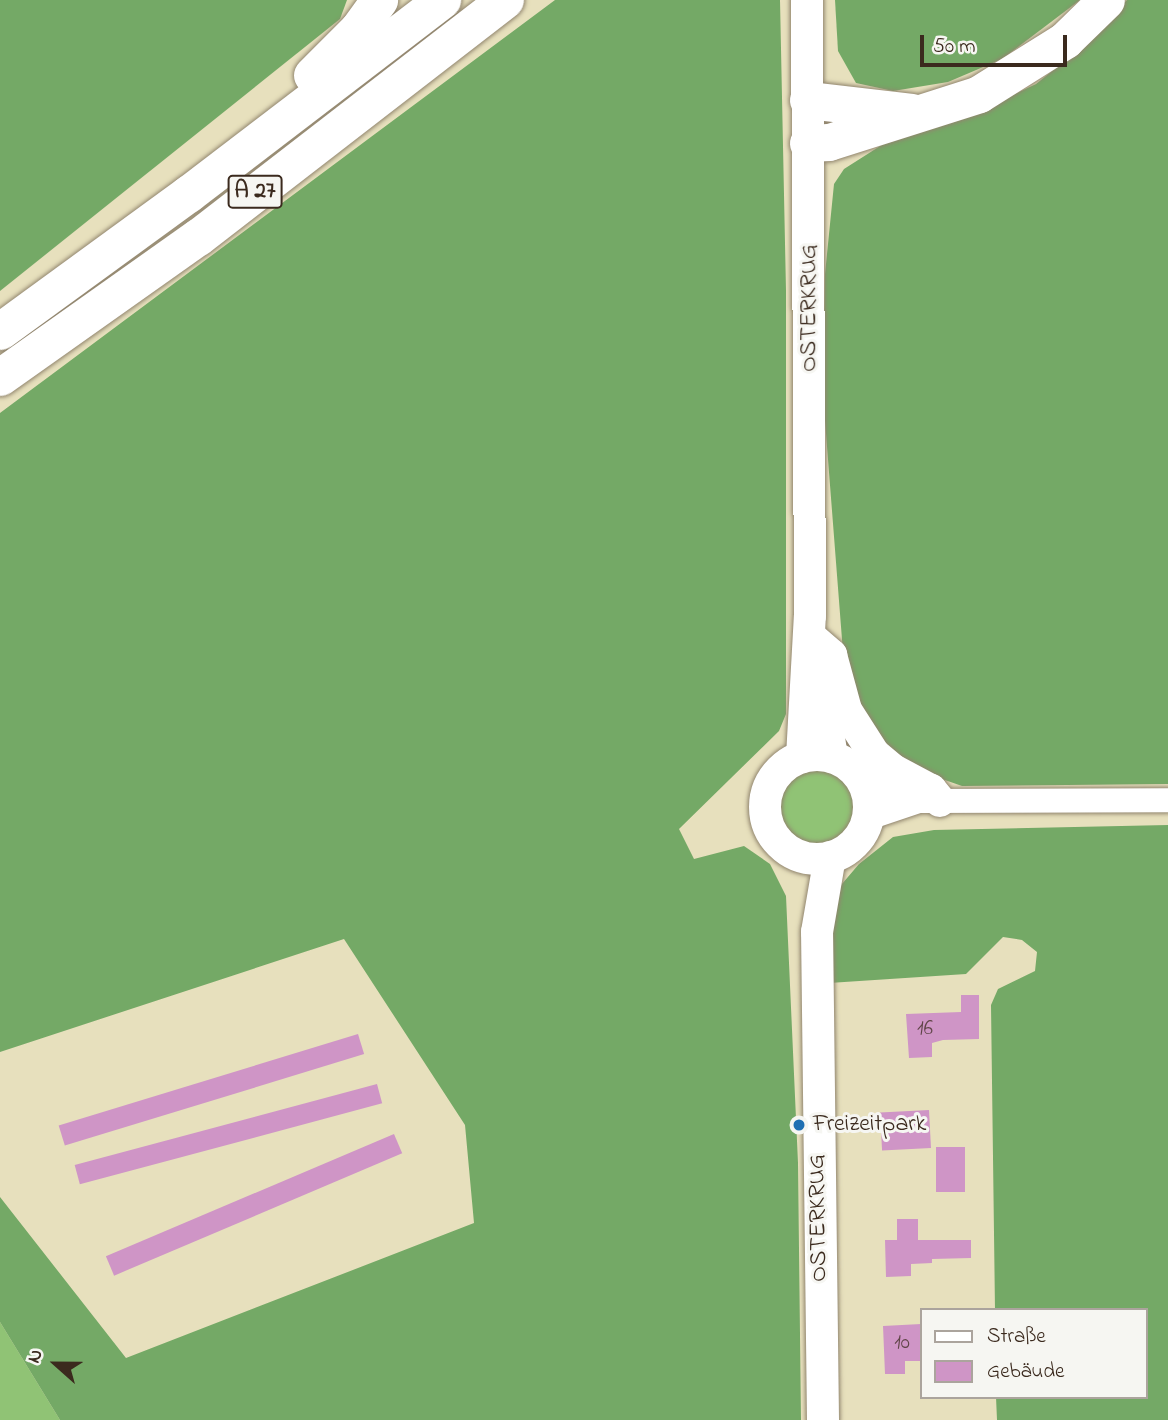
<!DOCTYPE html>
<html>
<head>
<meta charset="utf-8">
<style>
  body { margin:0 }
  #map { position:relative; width:1168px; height:1420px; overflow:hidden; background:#e7e0bd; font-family:"Indie Flower",sans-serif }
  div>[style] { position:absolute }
  .green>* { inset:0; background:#90c375 }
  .round { border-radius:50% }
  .forest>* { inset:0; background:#74a966 }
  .building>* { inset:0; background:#cf95c6; transform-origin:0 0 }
  .roads { filter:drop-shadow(0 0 2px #91856e) drop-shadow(0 0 2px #91856e) }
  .minor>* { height:24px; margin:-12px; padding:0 12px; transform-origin:12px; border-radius:12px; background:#fff }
  .major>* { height:32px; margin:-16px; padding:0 16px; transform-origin:16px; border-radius:16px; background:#fff }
  .major>.ring { margin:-16px; padding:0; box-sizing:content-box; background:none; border:32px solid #fff; border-radius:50% }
  .highway>* { height:37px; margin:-18.5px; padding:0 18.5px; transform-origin:18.5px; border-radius:18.5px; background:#fff }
  .dots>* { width:19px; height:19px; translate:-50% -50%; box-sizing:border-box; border:4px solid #f6f6f2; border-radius:50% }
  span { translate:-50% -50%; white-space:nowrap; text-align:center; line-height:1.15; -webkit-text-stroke:6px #f6f6f2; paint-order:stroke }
  .number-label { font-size:21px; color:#604548 }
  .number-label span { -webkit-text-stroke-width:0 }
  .shield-label span { padding:2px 5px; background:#f6f6f2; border:2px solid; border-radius:5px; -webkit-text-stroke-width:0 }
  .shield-label { font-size:23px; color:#3b2a1e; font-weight:700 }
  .street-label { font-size:24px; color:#3b2a1e }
  .poi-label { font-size:24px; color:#3b2a1e }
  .left { translate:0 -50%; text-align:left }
  .legend { position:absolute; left:920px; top:1308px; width:228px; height:91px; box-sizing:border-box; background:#f6f6f2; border:2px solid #aba49d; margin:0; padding:9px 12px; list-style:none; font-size:21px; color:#3b2a1e }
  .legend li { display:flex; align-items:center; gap:14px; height:35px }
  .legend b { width:35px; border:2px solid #aba49d }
  .north { position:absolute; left:21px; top:1329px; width:70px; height:70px; -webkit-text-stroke:5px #f6f6f2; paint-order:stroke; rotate:291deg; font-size:19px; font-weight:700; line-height:28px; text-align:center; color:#3b2a1e }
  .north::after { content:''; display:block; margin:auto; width:24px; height:32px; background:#3b2a1e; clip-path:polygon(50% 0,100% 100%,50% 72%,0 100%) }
  .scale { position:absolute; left:920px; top:35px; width:147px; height:32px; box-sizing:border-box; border:4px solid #3b2a1e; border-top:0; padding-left:9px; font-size:21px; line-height:24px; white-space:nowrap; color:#3b2a1e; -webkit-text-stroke:5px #f6f6f2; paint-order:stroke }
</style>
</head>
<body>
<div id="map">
  <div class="green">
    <i class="round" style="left:777px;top:765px;width:82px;height:82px"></i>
    <i style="clip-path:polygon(0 1322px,60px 1420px,0 1420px)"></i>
  </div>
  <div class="forest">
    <i style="clip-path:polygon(0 0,347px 0,340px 19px,0 291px)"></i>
    <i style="clip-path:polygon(555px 0,780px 0,786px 291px,786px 714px,779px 731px,679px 829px,694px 859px,744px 846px,770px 864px,786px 896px,798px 1163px,801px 1420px,60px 1420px,0 1322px,0 1197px,126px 1358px,474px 1223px,465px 1125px,344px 939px,0 1052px,0 413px)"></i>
    <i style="clip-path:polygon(835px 0,1080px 0,1002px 59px,948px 82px,893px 91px,856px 83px,838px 51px)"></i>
    <i style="clip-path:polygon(1127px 0,1168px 0,1168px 784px,962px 786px,922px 772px,875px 738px,845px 678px,823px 395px,825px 274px,834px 184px,844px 169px,888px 141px,968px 116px,1036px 84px,1086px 44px)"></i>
    <i style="clip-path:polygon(1168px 825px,1168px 1420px,997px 1420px,996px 1397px,1145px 1397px,1145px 1310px,995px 1310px,991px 1005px,998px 989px,1035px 971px,1037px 952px,1022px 940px,1003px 937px,966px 974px,829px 983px,836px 891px,859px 864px,893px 837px,934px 830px)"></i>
  </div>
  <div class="building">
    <i style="clip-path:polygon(961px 995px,979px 995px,979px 1039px,943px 1040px,932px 1043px,932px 1057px,909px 1058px,906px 1014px,961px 1012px)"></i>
    <i style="left:358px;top:1034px;width:21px;height:313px;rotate:73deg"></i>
    <i style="left:377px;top:1084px;width:20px;height:313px;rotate:75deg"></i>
    <i style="left:929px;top:1110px;width:38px;height:49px;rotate:87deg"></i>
    <i style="left:394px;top:1134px;width:21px;height:313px;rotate:67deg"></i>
    <i style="left:936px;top:1147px;width:29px;height:45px"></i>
    <i style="clip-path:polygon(897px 1219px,918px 1219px,918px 1240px,971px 1240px,971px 1258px,932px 1259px,932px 1263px,911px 1264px,911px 1276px,886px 1277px,885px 1240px,897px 1240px)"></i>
    <i style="clip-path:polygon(921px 1324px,921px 1361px,905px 1361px,905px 1374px,885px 1374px,883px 1326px)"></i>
  </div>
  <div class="roads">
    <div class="minor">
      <i style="left:865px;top:786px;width:56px;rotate:15.5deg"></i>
      <i style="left:919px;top:801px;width:249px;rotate:-0.2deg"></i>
      <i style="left:868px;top:818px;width:54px;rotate:-18.4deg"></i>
    </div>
    <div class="major">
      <i style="left:814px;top:640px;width:23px;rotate:41deg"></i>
      <i style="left:831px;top:655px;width:57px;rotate:74.7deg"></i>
      <i style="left:846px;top:710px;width:52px;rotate:57.5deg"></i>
      <i style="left:874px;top:754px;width:25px;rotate:40deg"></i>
      <i style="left:893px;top:770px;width:43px;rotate:27.8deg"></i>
      <i style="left:931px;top:790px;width:14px;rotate:51deg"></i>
      <i style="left:820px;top:679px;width:79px;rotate:81.3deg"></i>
      <i class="ring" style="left:765px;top:755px;width:72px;height:72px"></i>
      <i style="left:802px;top:757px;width:141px;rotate:-86.8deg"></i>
      <i style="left:810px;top:616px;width:616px;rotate:-90.28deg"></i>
      <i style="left:823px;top:1420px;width:488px;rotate:-90.7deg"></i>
      <i style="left:817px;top:932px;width:76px;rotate:-80.2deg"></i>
    </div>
    <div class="highway">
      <i style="left:312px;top:75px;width:65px;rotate:-45deg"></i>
      <i style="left:358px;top:29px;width:36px;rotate:-54deg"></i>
      <i style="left:808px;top:100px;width:104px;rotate:6.6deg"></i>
      <i style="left:808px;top:143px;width:21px;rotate:-3deg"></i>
      <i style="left:829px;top:142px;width:157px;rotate:-17.7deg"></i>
      <i style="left:979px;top:94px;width:102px;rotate:-32.1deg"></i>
      <i style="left:1065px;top:40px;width:57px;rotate:-44.3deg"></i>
      <i style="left:0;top:331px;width:233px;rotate:-36.1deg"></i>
      <i style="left:188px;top:194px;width:320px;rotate:-37.4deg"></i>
      <i style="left:0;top:377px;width:242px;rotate:-35.3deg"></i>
      <i style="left:198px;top:237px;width:388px;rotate:-37.7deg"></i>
    </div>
  </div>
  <div class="dots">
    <i style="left:799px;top:1125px;background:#1f6fb2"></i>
  </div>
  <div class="number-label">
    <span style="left:925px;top:1029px">16</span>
    <span style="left:902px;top:1343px">10</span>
  </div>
  <div class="shield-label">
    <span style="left:255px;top:192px">A 27</span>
  </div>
  <div class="street-label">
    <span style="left:810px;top:308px;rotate:-90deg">OSTERKRUG</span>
    <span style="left:819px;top:1218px;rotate:-91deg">OSTERKRUG</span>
  </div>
  <div class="poi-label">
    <span class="left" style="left:813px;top:1125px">Freizeitpark</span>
  </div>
  <ul class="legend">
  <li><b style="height:9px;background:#fff"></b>Straße</li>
  <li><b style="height:19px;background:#cf95c6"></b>Gebäude</li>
  </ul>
  <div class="north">N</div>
  <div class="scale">50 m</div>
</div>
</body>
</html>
